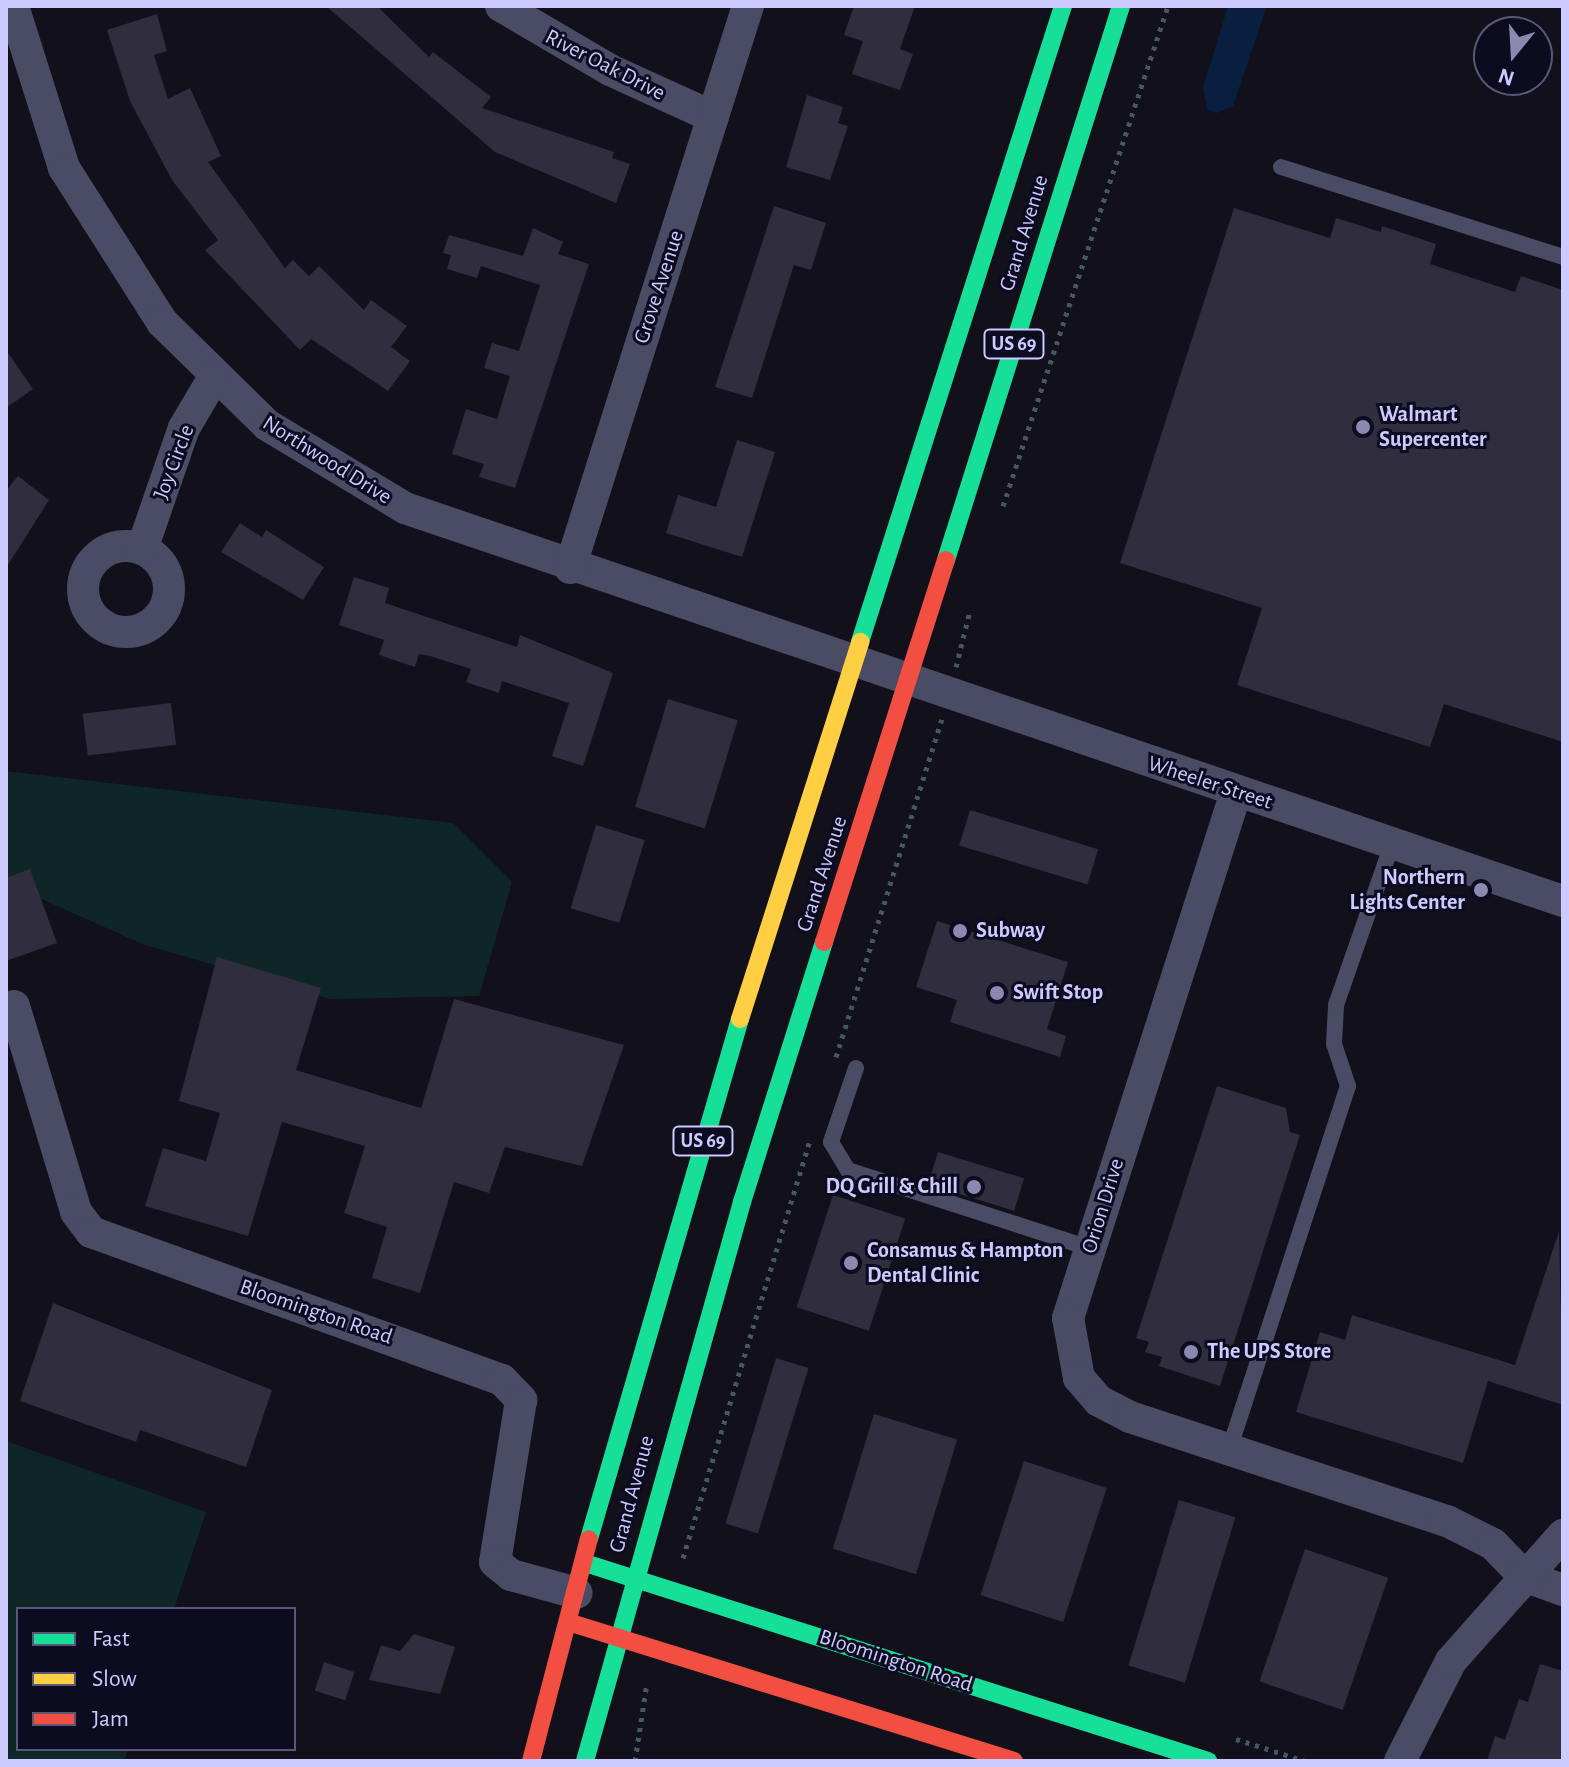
<!DOCTYPE html>
<html>
<head>
<meta charset="utf-8">
<style>
  body { margin:0 }
  #map { position:relative; width:1569px; height:1767px; overflow:hidden; background:#11101b; font-family:"Alegreya Sans",sans-serif }
  div>[style] { position:absolute }
  .green>* { inset:0; background:#0e2726 }
  .water>* { inset:0; background:#081f3f }
  .building>* { inset:0; background:#2f2d3e; transform-origin:0 0 }
  .path>* { height:5px; margin-top:-2.5px; transform-origin:0; background:repeating-linear-gradient(90deg,#445763 0 4px,transparent 0 10px) }
  .lane>* { height:16px; margin:-8px; padding:0 8px; transform-origin:8px; border-radius:8px; background:#4a4b65 }
  .street>* { height:32px; margin:-16px; padding:0 16px; transform-origin:16px; border-radius:16px; background:#4a4b65 }
  .street>.ring { margin:-16px; padding:0; box-sizing:content-box; background:none; border:32px solid #4a4b65; border-radius:50% }
  .fast>* { height:18px; margin:-9px; padding:0 9px; transform-origin:9px; border-radius:9px; background:#16e098 }
  .slow>* { height:18px; margin:-9px; padding:0 9px; transform-origin:9px; border-radius:9px; background:#ffcf43 }
  .jam>* { height:18px; margin:-9px; padding:0 9px; transform-origin:9px; border-radius:9px; background:#f24e42 }
  .dots>* { width:22px; height:22px; translate:-50% -50%; box-sizing:border-box; border:4px solid #0d0b20; border-radius:50% }
  span { translate:-50% -50%; white-space:nowrap; text-align:center; line-height:1.15; -webkit-text-stroke:6px #0d0b20; paint-order:stroke }
  .shield-label span { padding:2px 6px; background:#0d0b20; border:2px solid; border-radius:6px; -webkit-text-stroke-width:0 }
  .shield-label { font-size:20px; color:#cdcaff; font-weight:700 }
  .street-label { font-size:22px; color:#cdcaff }
  .poi-label { font-size:22px; color:#cdcaff; font-weight:700 }
  .left { translate:0 -50%; text-align:left }
  .right { translate:-100% -50%; text-align:right }
  .frame { position:absolute; inset:0; border:8px solid #cdcaff; pointer-events:none }
  .legend { position:absolute; left:16px; top:1607px; width:280px; height:144px; box-sizing:border-box; background:#0d0b20; border:2px solid #5a5779; margin:0; padding:10px 14px; list-style:none; font-size:24px; color:#cdcaff }
  .legend li { display:flex; align-items:center; gap:16px; height:40px }
  .legend b { width:40px; border:2px solid #5a5779 }
  .north { position:absolute; left:1473px; top:16px; width:80px; height:80px; box-sizing:border-box; background:#0d0b20; border:2px solid #5a5779; border-radius:50%; rotate:198deg; font-size:22px; font-weight:700; line-height:32px; text-align:center; color:#cdcaff }
  .north::after { content:''; display:block; margin:auto; width:28px; height:36px; background:#8b89af; clip-path:polygon(50% 0,100% 100%,50% 72%,0 100%) }
</style>
</head>
<body>
<div id="map">
  <div class="green">
    <i style="clip-path:polygon(6px 771px,453px 823px,512px 882px,479px 996px,330px 999px,142px 944px,6px 883px)"></i>
    <i style="clip-path:polygon(6px 1441px,206px 1512px,174px 1609px,18px 1609px,18px 1749px,128px 1749px,124px 1761px,6px 1761px)"></i>
  </div>
  <div class="water">
    <i style="clip-path:polygon(1228px 6px,1267px 6px,1233px 106px,1217px 113px,1207px 110px,1203px 87px)"></i>
  </div>
  <div class="building">
    <i style="clip-path:polygon(326px 6px,377px 6px,429px 57px,433px 52px,491px 97px,482px 108px,614px 152px,612px 158px,630px 164px,616px 203px,495px 152px)"></i>
    <i style="clip-path:polygon(854px 6px,915px 6px,900px 49px,913px 54px,900px 90px,852px 74px,863px 41px,844px 35px)"></i>
    <i style="clip-path:polygon(157px 14px,167px 51px,154px 55px,168px 99px,190px 88px,221px 156px,208px 162px,285px 268px,293px 260px,309px 276px,319px 266px,364px 310px,371px 300px,407px 326px,391px 347px,410px 361px,388px 391px,311px 339px,300px 350px,205px 250px,218px 240px,172px 180px,130px 101px,107px 30px)"></i>
    <i style="clip-path:polygon(807px 95px,843px 107px,838px 123px,848px 126px,830px 180px,786px 167px)"></i>
    <i style="clip-path:polygon(774px 206px,826px 223px,811px 270px,794px 265px,752px 398px,715px 387px)"></i>
    <i style="clip-path:polygon(1234px 208px,1330px 238px,1336px 218px,1381px 232px,1382px 226px,1436px 244px,1430px 264px,1515px 292px,1521px 276px,1563px 290px,1563px 742px,1444px 704px,1430px 747px,1237px 685px,1262px 608px,1120px 563px)"></i>
    <i style="clip-path:polygon(533px 228px,563px 242px,558px 254px,589px 264px,515px 488px,479px 477px,484px 464px,452px 454px,466px 409px,497px 419px,510px 376px,484px 368px,492px 343px,519px 351px,540px 285px,481px 266px,477px 278px,447px 269px,451px 255px,443px 253px,449px 235px,523px 256px)"></i>
    <i style="clip-path:polygon(6px 350px,33px 389px,6px 408px)"></i>
    <i style="clip-path:polygon(737px 440px,775px 452px,742px 557px,666px 533px,678px 495px,716px 507px)"></i>
    <i style="clip-path:polygon(18px 476px,49px 500px,6px 568px,6px 491px)"></i>
    <i style="clip-path:polygon(240px 523px,262px 537px,266px 530px,324px 567px,303px 600px,221px 552px)"></i>
    <i style="clip-path:polygon(354px 577px,389px 588px,385px 603px,517px 647px,520px 635px,613px 673px,583px 766px,552px 756px,569px 703px,502px 681px,499px 693px,466px 682px,471px 669px,430px 656px,419px 654px,415px 667px,379px 655px,384px 640px,339px 625px)"></i>
    <i style="left:668px;top:699px;width:73px;height:113px;rotate:17deg"></i>
    <i style="left:171px;top:703px;width:42px;height:89px;rotate:83deg"></i>
    <i style="left:970px;top:810px;width:134px;height:37px;rotate:17deg"></i>
    <i style="left:596px;top:825px;width:51px;height:87px;rotate:17deg"></i>
    <i style="clip-path:polygon(30px 869px,57px 943px,6px 961px,6px 878px)"></i>
    <i style="clip-path:polygon(937px 921px,1068px 962px,1047px 1029px,1066px 1036px,1060px 1057px,950px 1022px,957px 1000px,916px 987px)"></i>
    <i style="clip-path:polygon(217px 957px,321px 988px,296px 1070px,421px 1108px,454px 999px,624px 1045px,582px 1166px,505px 1147px,489px 1193px,454px 1182px,420px 1293px,372px 1278px,387px 1227px,344px 1213px,365px 1146px,282px 1122px,248px 1236px,145px 1206px,163px 1148px,206px 1161px,220px 1113px,179px 1101px)"></i>
    <i style="clip-path:polygon(1217px 1086px,1286px 1108px,1290px 1132px,1300px 1135px,1220px 1386px,1159px 1366px,1162px 1357px,1145px 1352px,1149px 1342px,1136px 1338px)"></i>
    <i style="left:938px;top:1152px;width:90px;height:34px;rotate:17deg"></i>
    <i style="left:833px;top:1195px;width:76px;height:118px;rotate:18deg"></i>
    <i style="clip-path:polygon(1559px 1231px,1563px 1405px,1488px 1381px,1463px 1463px,1296px 1412px,1320px 1332px,1345px 1340px,1352px 1315px,1515px 1365px)"></i>
    <i style="clip-path:polygon(53px 1303px,272px 1390px,246px 1467px,140px 1430px,136px 1442px,20px 1401px)"></i>
    <i style="left:776px;top:1358px;width:34px;height:173px;rotate:17deg"></i>
    <i style="left:874px;top:1414px;width:87px;height:141px;rotate:17deg"></i>
    <i style="left:1024px;top:1461px;width:87px;height:141px;rotate:18deg"></i>
    <i style="left:1179px;top:1500px;width:59px;height:173px;rotate:17deg"></i>
    <i style="left:1305px;top:1549px;width:88px;height:140px;rotate:19deg"></i>
    <i style="clip-path:polygon(414px 1634px,455px 1647px,440px 1694px,369px 1680px,381px 1645px,400px 1651px)"></i>
    <i style="left:324px;top:1662px;width:32px;height:30px;rotate:18deg"></i>
    <i style="clip-path:polygon(1540px 1664px,1563px 1671px,1563px 1761px,1487px 1761px,1495px 1736px,1505px 1740px,1519px 1699px,1528px 1702px)"></i>
  </div>
  <div class="path">
    <i style="left:1003px;top:506px;width:527px;rotate:-71.74deg"></i>
    <i style="left:956px;top:667px;width:58px;rotate:-76deg"></i>
    <i style="left:836px;top:1057px;width:354px;rotate:-72.6deg"></i>
    <i style="left:683px;top:1558px;width:434px;rotate:-73.1deg"></i>
    <i style="left:1236px;top:1739px;width:72px;rotate:17.7deg"></i>
    <i style="left:635px;top:1761px;width:79px;rotate:-81.3deg"></i>
  </div>
  <div class="lane">
    <i style="left:1281px;top:167px;width:296px;rotate:17.7deg"></i>
    <i style="left:856px;top:1068px;width:78px;rotate:108.7deg"></i>
    <i style="left:831px;top:1142px;width:33px;rotate:59deg"></i>
    <i style="left:848px;top:1170px;width:254px;rotate:17.9deg"></i>
    <i style="left:1229px;top:1450px;width:383px;rotate:-71.9deg"></i>
    <i style="left:1348px;top:1086px;width:44px;rotate:-108.4deg"></i>
    <i style="left:1334px;top:1044px;width:39px;rotate:-87deg"></i>
    <i style="left:1336px;top:1005px;width:170px;rotate:-70.8deg"></i>
  </div>
  <div class="street">
    <i style="left:13px;top:6px;width:170px;rotate:72.5deg"></i>
    <i style="left:64px;top:168px;width:183px;rotate:57.5deg"></i>
    <i style="left:162px;top:322px;width:147px;rotate:44.4deg"></i>
    <i style="left:267px;top:425px;width:161px;rotate:31deg"></i>
    <i style="left:405px;top:508px;width:1223px;rotate:18.75deg"></i>
    <i style="left:501px;top:6px;width:126px;rotate:30.4deg"></i>
    <i style="left:610px;top:70px;width:113px;rotate:24.5deg"></i>
    <i class="ring" style="left:83px;top:546px;width:54px;height:54px"></i>
    <i style="left:142px;top:549px;width:128px;rotate:-70.9deg"></i>
    <i style="left:184px;top:428px;width:57px;rotate:-59.4deg"></i>
    <i style="left:570px;top:568px;width:590px;rotate:-72.43deg"></i>
    <i style="left:1236px;top:792px;width:552px;rotate:107.71deg"></i>
    <i style="left:1068px;top:1318px;width:61px;rotate:79.6deg"></i>
    <i style="left:1079px;top:1378px;width:30px;rotate:49deg"></i>
    <i style="left:1099px;top:1401px;width:35px;rotate:27deg"></i>
    <i style="left:1130px;top:1417px;width:334px;rotate:18.2deg"></i>
    <i style="left:1447px;top:1521px;width:51px;rotate:26.6deg"></i>
    <i style="left:1493px;top:1544px;width:45px;rotate:45.9deg"></i>
    <i style="left:1524px;top:1576px;width:41px;rotate:19.7deg"></i>
    <i style="left:14px;top:1006px;width:215px;rotate:73.2deg"></i>
    <i style="left:76px;top:1212px;width:25px;rotate:53deg"></i>
    <i style="left:91px;top:1232px;width:437px;rotate:19.8deg"></i>
    <i style="left:502px;top:1380px;width:28px;rotate:46deg"></i>
    <i style="left:521px;top:1400px;width:164px;rotate:99.1deg"></i>
    <i style="left:495px;top:1562px;width:21px;rotate:39deg"></i>
    <i style="left:511px;top:1575px;width:68px;rotate:15.3deg"></i>
    <i style="left:1400px;top:1761px;width:112px;rotate:-63deg"></i>
    <i style="left:1451px;top:1661px;width:169px;rotate:-48.4deg"></i>
  </div>
  <div class="fast">
    <i style="left:946px;top:560px;width:581px;rotate:-72.47deg"></i>
    <i style="left:860px;top:642px;width:668px;rotate:-72.3deg"></i>
    <i style="left:589px;top:1539px;width:541px;rotate:-73.81deg"></i>
    <i style="left:585px;top:1563px;width:654px;rotate:17.63deg"></i>
    <i style="left:585px;top:1761px;width:581px;rotate:-74.31deg"></i>
    <i style="left:742px;top:1202px;width:273px;rotate:-72.5deg"></i>
  </div>
  <div class="slow">
    <i style="left:740px;top:1019px;width:396px;rotate:-72.3deg"></i>
  </div>
  <div class="jam">
    <i style="left:824px;top:942px;width:401px;rotate:-72.3deg"></i>
    <i style="left:568px;top:1622px;width:467px;rotate:17.3deg"></i>
    <i style="left:531px;top:1761px;width:229px;rotate:-75.4deg"></i>
  </div>
  <div class="dots">
    <i style="left:1363px;top:427px;background:#8b89af"></i>
    <i style="left:1481px;top:890px;background:#8b89af"></i>
    <i style="left:960px;top:931px;background:#8b89af"></i>
    <i style="left:997px;top:993px;background:#8b89af"></i>
    <i style="left:974px;top:1187px;background:#8b89af"></i>
    <i style="left:851px;top:1263px;background:#8b89af"></i>
    <i style="left:1191px;top:1352px;background:#8b89af"></i>
  </div>
  <div class="shield-label">
    <span style="left:1014px;top:344px">US 69</span>
    <span style="left:703px;top:1141px">US 69</span>
  </div>
  <div class="street-label">
    <span style="left:605px;top:65px;rotate:27deg">River Oak Drive</span>
    <span style="left:1024px;top:233px;rotate:-73deg">Grand Avenue</span>
    <span style="left:659px;top:287px;rotate:-72deg">Grove Avenue</span>
    <span style="left:327px;top:460px;rotate:32deg">Northwood Drive</span>
    <span style="left:174px;top:462px;rotate:-69deg">Joy Circle</span>
    <span style="left:1210px;top:783px;rotate:18deg">Wheeler Street</span>
    <span style="left:822px;top:874px;rotate:-72deg">Grand Avenue</span>
    <span style="left:1103px;top:1206px;rotate:-73deg">Orion Drive</span>
    <span style="left:316px;top:1312px;rotate:19deg">Bloomington Road</span>
    <span style="left:632px;top:1494px;rotate:-75deg">Grand Avenue</span>
    <span style="left:896px;top:1661px;rotate:18deg">Bloomington Road</span>
  </div>
  <div class="poi-label">
    <span class="left" style="left:1379px;top:427px">Walmart<br>Supercenter</span>
    <span class="right" style="left:1465px;top:890px">Northern<br>Lights Center</span>
    <span class="left" style="left:976px;top:931px">Subway</span>
    <span class="left" style="left:1013px;top:993px">Swift Stop</span>
    <span class="right" style="left:958px;top:1187px">DQ Grill &amp; Chill</span>
    <span class="left" style="left:867px;top:1263px">Consamus &amp; Hampton<br>Dental Clinic</span>
    <span class="left" style="left:1207px;top:1352px">The UPS Store</span>
  </div>
  <div class="frame"></div>
  <ul class="legend">
  <li><b style="height:10px;background:#16e098"></b>Fast</li>
  <li><b style="height:10px;background:#ffcf43"></b>Slow</li>
  <li><b style="height:10px;background:#f24e42"></b>Jam</li>
  </ul>
  <div class="north">N</div>
</div>
</body>
</html>
